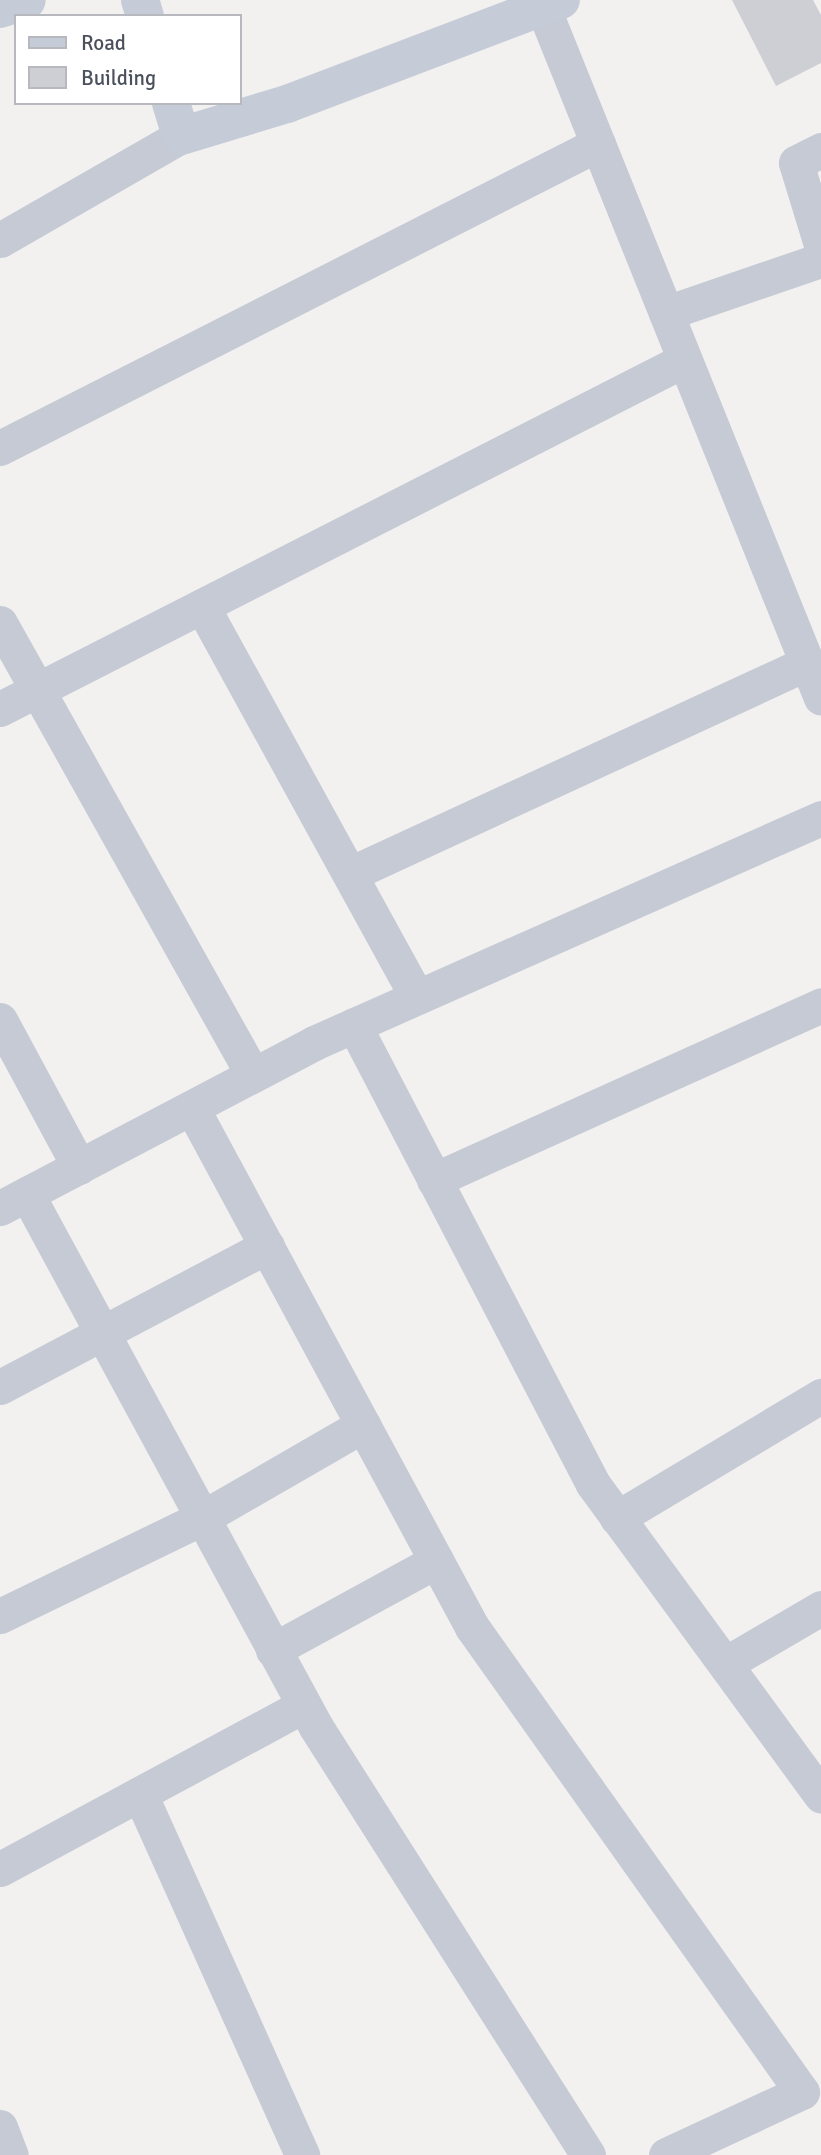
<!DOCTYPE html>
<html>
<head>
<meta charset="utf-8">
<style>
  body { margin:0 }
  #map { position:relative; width:821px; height:2155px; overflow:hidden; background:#f2f1f0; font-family:Signika,sans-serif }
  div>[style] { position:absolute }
  .building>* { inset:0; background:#cecfd4 }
  .street>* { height:35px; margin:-17.5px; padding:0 17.5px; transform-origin:17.5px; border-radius:17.5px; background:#c5cad4 }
  .secondary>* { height:38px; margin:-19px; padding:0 19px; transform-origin:19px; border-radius:19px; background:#c5cbd7 }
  span { translate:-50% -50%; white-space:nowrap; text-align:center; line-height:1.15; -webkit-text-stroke:7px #fff; paint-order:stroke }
  .legend { position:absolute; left:14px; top:14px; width:228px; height:91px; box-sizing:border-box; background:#fff; border:2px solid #b7b9be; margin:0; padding:9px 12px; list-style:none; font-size:21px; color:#4a505c }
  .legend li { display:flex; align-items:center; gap:14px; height:35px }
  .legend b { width:35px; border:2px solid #b7b9be }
</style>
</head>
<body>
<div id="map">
  <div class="building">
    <i style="clip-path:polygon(732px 0,813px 0,821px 15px,821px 63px,776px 86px)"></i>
  </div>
  <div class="street">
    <i style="left:540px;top:0;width:752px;rotate:68.07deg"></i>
    <i style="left:821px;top:150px;width:28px;rotate:153deg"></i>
    <i style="left:796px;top:163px;width:86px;rotate:73deg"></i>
    <i style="left:0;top:240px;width:209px;rotate:-29.9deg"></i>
    <i style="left:666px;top:313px;width:164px;rotate:-18.9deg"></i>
    <i style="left:0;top:448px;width:671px;rotate:-26.95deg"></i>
    <i style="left:202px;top:606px;width:446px;rotate:61.2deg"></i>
    <i style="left:0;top:623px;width:518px;rotate:60.76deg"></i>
    <i style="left:0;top:709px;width:768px;rotate:-27.03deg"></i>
    <i style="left:350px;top:874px;width:503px;rotate:-24.78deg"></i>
    <i style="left:0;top:1020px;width:167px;rotate:61.7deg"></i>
    <i style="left:354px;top:1025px;width:517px;rotate:62.49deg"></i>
    <i style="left:593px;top:1484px;width:386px;rotate:53.8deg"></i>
    <i style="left:192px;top:1108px;width:590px;rotate:61.65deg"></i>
    <i style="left:472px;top:1627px;width:570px;rotate:54.64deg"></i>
    <i style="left:802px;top:2092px;width:150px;rotate:155.1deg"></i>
    <i style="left:434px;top:1180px;width:425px;rotate:-24.3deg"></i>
    <i style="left:27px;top:1194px;width:606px;rotate:61.53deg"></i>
    <i style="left:316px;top:1727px;width:507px;rotate:57.56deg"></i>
    <i style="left:0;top:1208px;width:355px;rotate:-27.7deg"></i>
    <i style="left:314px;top:1043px;width:555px;rotate:-23.93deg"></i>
    <i style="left:0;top:1387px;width:302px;rotate:-27.8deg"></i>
    <i style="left:617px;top:1518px;width:238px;rotate:-30.9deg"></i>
    <i style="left:0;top:1616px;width:225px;rotate:-25.9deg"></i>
    <i style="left:202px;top:1518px;width:186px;rotate:-30deg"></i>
    <i style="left:273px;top:1650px;width:186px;rotate:-28.6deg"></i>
    <i style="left:725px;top:1664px;width:111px;rotate:-30.3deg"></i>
    <i style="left:140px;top:1794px;width:396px;rotate:65.8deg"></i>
    <i style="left:0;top:1869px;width:345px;rotate:-28.3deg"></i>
    <i style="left:0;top:2127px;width:30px;rotate:69deg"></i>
  </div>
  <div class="secondary">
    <i style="left:140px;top:0;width:17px;rotate:73deg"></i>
    <i style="left:0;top:9px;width:28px;rotate:-18deg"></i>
    <i style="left:171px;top:103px;width:34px;rotate:73deg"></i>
    <i style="left:181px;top:136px;width:111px;rotate:-16.8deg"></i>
    <i style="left:287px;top:104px;width:293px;rotate:-20.8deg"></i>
  </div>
  <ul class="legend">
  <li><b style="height:9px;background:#c5cbd7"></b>Road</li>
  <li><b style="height:19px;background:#cecfd4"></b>Building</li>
  </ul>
</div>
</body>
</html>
